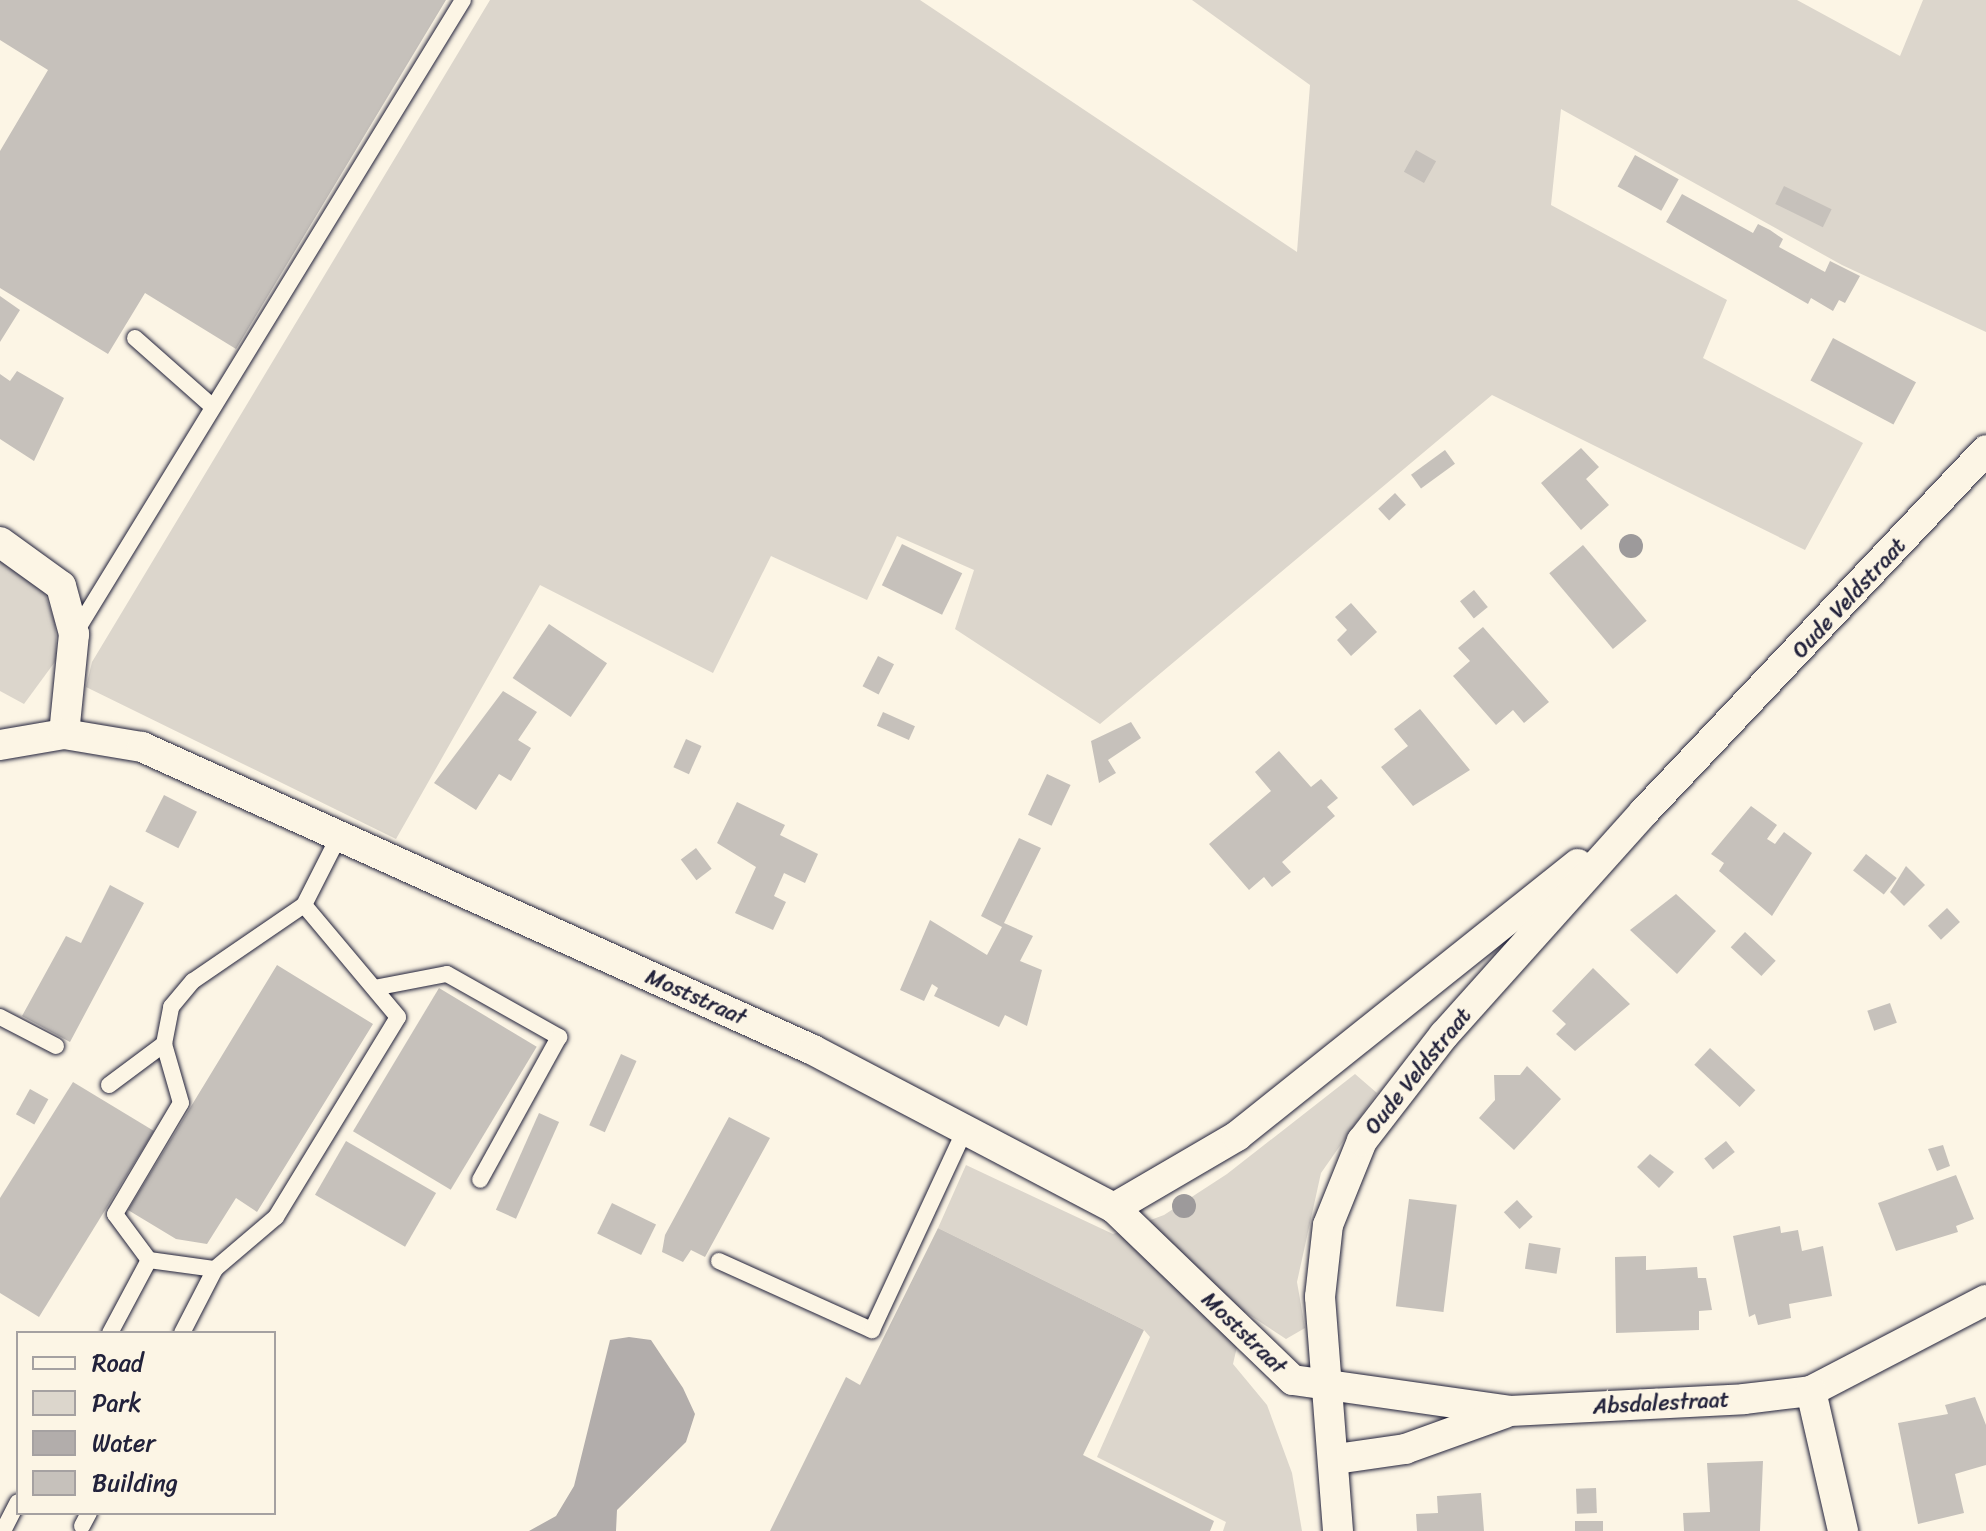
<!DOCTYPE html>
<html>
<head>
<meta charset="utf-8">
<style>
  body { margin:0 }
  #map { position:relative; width:1986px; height:1531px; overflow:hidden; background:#fcf5e5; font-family:Sriracha,sans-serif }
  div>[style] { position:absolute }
  .green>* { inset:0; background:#dcd6cc }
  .water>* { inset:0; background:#b2adab }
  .building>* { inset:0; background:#c6c1bb; transform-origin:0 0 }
  .roads { filter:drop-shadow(0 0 2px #22223b) drop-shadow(0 0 2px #22223b) }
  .lane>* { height:16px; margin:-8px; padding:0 8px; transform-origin:8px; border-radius:8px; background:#fcf5e5 }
  .street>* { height:30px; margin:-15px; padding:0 15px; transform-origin:15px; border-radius:15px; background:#fcf5e5 }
  .trees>* { width:24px; height:24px; margin:-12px; border-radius:50%; background:#9d9a9b }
  span { translate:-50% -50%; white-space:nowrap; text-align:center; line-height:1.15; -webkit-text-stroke:7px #fcf5e5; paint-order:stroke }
  .street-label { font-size:22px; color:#22223b }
  .legend { position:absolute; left:16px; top:1331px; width:260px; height:184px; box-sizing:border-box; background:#fcf5e5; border:2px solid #a5a1a1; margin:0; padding:10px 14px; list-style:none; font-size:24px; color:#22223b }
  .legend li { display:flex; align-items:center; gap:16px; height:40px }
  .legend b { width:40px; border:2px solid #a5a1a1 }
</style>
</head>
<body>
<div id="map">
  <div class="green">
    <i style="clip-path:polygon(490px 0,920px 0,1297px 252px,1310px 85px,1192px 0,1797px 0,1900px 56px,1923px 0,1986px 0,1986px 332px,1842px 265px,1561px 109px,1551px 205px,1727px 300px,1703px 358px,1863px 443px,1805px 550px,1492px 395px,1100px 724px,955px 629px,974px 570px,897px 536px,867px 600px,771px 556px,713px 673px,540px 585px,396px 839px,86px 687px,92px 662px)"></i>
    <i style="clip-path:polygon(0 557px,42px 586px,55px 622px,57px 659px,24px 704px,0 691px)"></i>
    <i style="clip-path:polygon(1355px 1074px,1377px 1093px,1321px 1173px,1297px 1282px,1305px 1328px,1286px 1339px,1245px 1312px,1233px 1364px,1267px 1405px,1292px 1473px,1302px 1531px,1223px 1531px,1226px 1522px,1097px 1457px,1150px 1337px,1144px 1330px,938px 1228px,966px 1165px,1113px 1234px,1164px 1215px,1227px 1174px)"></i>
  </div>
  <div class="water">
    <i style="clip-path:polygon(629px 1337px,651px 1340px,683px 1388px,695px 1414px,686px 1442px,617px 1510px,616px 1531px,529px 1531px,556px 1516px,574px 1486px,610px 1340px)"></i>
  </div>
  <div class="building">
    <i style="clip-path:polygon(0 0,446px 0,236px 349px,145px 293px,108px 354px,0 288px,0 151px,48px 70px,0 40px)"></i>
    <i style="left:1416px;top:150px;width:23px;height:25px;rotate:29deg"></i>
    <i style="left:1635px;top:155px;width:50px;height:36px;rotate:29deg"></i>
    <i style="left:1784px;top:186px;width:53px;height:20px;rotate:26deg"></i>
    <i style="clip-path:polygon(1682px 194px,1753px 233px,1758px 224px,1770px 230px,1783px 239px,1779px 247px,1825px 272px,1830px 261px,1860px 276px,1845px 303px,1839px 300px,1833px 311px,1811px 298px,1808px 304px,1666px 222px)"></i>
    <i style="clip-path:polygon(0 296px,20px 310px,0 342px)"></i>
    <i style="left:1833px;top:338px;width:94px;height:48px;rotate:28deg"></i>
    <i style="clip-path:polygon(17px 371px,64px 398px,34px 461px,0 439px,0 374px,10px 381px)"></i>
    <i style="clip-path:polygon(1581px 448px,1599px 467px,1586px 479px,1609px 505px,1581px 530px,1541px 483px)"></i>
    <i style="left:1445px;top:450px;width:17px;height:42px;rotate:54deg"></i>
    <i style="left:1395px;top:493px;width:16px;height:23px;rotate:47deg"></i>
    <i style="left:902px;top:544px;width:67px;height:46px;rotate:26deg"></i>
    <i style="left:1583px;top:545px;width:99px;height:44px;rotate:50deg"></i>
    <i style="left:1474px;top:590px;width:22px;height:18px;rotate:51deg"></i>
    <i style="clip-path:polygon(1351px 603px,1377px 632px,1351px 656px,1337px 640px,1347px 630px,1335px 617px)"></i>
    <i style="left:549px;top:624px;width:70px;height:65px;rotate:34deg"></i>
    <i style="clip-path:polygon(1483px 627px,1549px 702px,1524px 723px,1513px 710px,1496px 725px,1453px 676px,1470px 661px,1458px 648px)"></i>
    <i style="left:878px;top:656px;width:18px;height:34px;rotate:27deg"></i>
    <i style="clip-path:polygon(503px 691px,537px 712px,518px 740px,531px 748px,511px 781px,499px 774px,476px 810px,434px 783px)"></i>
    <i style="clip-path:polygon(1420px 709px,1470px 770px,1413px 806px,1381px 767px,1408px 746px,1394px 729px)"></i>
    <i style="left:883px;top:712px;width:35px;height:15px;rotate:24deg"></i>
    <i style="clip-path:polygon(1131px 722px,1141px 738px,1108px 760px,1116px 773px,1099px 783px,1091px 741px)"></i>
    <i style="left:686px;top:739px;width:17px;height:31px;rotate:24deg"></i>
    <i style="clip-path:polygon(1279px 751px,1311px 787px,1321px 779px,1338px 798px,1327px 807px,1335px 816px,1282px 862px,1291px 872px,1272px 887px,1264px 877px,1249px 890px,1209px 844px,1271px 791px,1255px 772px)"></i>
    <i style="left:1047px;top:774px;width:26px;height:45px;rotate:25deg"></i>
    <i style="left:164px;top:795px;width:37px;height:41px;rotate:27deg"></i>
    <i style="clip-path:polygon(737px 802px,785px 825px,780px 835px,818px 854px,805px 883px,784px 873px,774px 896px,786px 902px,773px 930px,735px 913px,756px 867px,717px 843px)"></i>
    <i style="clip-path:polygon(1751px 806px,1777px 825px,1767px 839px,1775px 844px,1784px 832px,1812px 853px,1772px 916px,1719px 871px,1724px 863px,1711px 854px)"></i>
    <i style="clip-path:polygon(1019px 838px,1041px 848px,1004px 923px,1033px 936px,1020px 961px,1042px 970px,1027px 1026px,1005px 1015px,999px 1027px,934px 996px,938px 988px,932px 984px,924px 1001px,900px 990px,930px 920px,987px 955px,1002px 927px,981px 916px)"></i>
    <i style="left:696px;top:848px;width:26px;height:19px;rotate:53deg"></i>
    <i style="left:1866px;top:854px;width:39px;height:21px;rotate:38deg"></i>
    <i style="clip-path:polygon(1906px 866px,1925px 885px,1904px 906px,1890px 892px)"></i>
    <i style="clip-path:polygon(110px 885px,144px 903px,70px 1042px,22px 1016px,66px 936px,81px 943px)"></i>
    <i style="clip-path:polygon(1676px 894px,1716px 931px,1677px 974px,1630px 930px)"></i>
    <i style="left:1947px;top:908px;width:19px;height:26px;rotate:47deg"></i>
    <i style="left:1745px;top:932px;width:42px;height:21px;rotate:43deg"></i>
    <i style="clip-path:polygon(277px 965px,373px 1024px,257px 1212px,236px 1198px,207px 1244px,176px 1239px,128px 1210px)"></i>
    <i style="clip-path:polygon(1593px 968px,1630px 1004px,1575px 1051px,1556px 1034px,1566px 1024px,1552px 1011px)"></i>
    <i style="left:439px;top:988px;width:114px;height:167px;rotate:31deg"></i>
    <i style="left:1890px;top:1003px;width:21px;height:24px;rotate:71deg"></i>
    <i style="left:1710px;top:1048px;width:62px;height:23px;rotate:43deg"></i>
    <i style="left:621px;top:1054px;width:17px;height:78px;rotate:24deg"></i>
    <i style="clip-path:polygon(1527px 1066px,1561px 1099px,1514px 1150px,1479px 1118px,1495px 1100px,1494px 1075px,1520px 1075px)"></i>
    <i style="clip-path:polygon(73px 1082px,154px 1131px,39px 1317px,0 1293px,0 1198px)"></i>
    <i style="left:30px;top:1089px;width:21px;height:29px;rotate:29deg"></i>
    <i style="left:539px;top:1113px;width:22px;height:106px;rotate:24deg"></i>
    <i style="clip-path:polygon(729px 1117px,770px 1138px,705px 1257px,691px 1250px,683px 1262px,662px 1252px,665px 1235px)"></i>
    <i style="left:346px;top:1141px;width:104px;height:62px;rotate:30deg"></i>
    <i style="left:1726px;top:1141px;width:14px;height:28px;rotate:51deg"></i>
    <i style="clip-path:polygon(1943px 1145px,1950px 1166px,1937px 1171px,1928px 1149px)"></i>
    <i style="clip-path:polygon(1650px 1154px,1674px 1172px,1659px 1188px,1637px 1167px)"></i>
    <i style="clip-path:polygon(1956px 1175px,1974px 1219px,1956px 1226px,1958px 1232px,1896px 1251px,1878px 1203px)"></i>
    <i style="left:1409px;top:1199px;width:48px;height:108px;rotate:7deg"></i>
    <i style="left:1517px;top:1200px;width:23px;height:18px;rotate:47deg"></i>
    <i style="left:612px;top:1203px;width:49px;height:34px;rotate:26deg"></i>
    <i style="clip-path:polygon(1780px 1226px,1781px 1233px,1798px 1230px,1802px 1251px,1823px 1246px,1832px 1296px,1789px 1304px,1791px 1318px,1758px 1325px,1755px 1314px,1749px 1317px,1733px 1236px)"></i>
    <i style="clip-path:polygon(938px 1228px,1144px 1330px,1083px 1455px,1214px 1521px,1210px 1531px,770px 1531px,846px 1377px,860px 1385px)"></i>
    <i style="left:1529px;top:1243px;width:32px;height:26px;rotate:9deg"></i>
    <i style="clip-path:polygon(1646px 1256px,1646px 1270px,1697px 1267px,1698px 1278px,1706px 1278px,1712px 1310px,1699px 1311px,1699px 1330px,1616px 1333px,1615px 1257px)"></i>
    <i style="clip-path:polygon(1975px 1397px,1986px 1425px,1986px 1465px,1955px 1474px,1964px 1513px,1918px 1524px,1898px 1423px,1948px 1414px,1945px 1405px)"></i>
    <i style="clip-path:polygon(1763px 1461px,1760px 1531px,1684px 1531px,1683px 1513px,1710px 1512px,1707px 1463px)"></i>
    <i style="left:1596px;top:1488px;width:25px;height:20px;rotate:88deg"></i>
    <i style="clip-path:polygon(1481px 1493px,1484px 1531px,1417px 1531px,1416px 1514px,1438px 1513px,1437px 1496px)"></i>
    <i style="left:1603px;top:1521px;width:10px;height:28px;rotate:90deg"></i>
  </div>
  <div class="roads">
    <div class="lane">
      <i style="left:135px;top:338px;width:104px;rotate:41.5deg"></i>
      <i style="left:75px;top:633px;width:742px;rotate:-58.49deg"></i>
      <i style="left:374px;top:988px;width:74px;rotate:-10.9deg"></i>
      <i style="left:447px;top:974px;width:129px;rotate:29.4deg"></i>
      <i style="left:559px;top:1037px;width:163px;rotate:118.9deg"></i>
      <i style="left:0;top:1017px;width:63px;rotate:27.4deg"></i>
      <i style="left:109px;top:1085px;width:69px;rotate:-36.7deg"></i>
      <i style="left:164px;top:1044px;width:38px;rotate:-79deg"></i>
      <i style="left:171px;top:1007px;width:34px;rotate:-50deg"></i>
      <i style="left:193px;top:981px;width:135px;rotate:-34.4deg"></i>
      <i style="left:304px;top:905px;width:77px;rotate:-63.1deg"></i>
      <i style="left:149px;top:1260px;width:57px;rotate:-126.5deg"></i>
      <i style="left:115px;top:1214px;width:129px;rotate:-59.3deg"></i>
      <i style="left:181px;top:1103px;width:61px;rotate:-106.1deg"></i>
      <i style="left:719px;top:1261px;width:168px;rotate:24.3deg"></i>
      <i style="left:872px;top:1330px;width:221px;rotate:-65.1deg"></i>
      <i style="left:110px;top:1333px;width:83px;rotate:-61.9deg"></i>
      <i style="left:149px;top:1260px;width:67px;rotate:7.8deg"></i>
      <i style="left:182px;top:1333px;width:72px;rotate:-62.7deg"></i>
      <i style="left:215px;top:1269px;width:80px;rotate:-40.4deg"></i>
      <i style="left:276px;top:1217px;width:234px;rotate:-58.6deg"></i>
      <i style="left:398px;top:1017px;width:146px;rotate:-130deg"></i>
      <i style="left:82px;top:1526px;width:15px;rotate:-62deg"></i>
      <i style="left:4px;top:1529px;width:30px;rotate:-63deg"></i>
    </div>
    <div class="street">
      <i style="left:0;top:542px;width:75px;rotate:35.8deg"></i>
      <i style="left:61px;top:586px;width:50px;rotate:74.8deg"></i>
      <i style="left:74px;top:634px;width:100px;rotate:95.7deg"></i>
      <i style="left:0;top:745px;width:65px;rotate:-9.8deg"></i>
      <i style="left:64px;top:734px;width:79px;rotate:9.5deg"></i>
      <i style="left:142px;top:747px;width:736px;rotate:24.3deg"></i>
      <i style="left:813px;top:1050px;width:340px;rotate:27.7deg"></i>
      <i style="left:1114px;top:1208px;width:248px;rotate:43.9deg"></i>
      <i style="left:1293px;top:1380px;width:219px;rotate:8.1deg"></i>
      <i style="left:1510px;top:1411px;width:234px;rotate:-2.9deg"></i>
      <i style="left:1744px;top:1399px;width:67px;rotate:-6.8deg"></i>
      <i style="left:1811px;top:1391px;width:197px;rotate:-27.5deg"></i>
      <i style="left:1114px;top:1208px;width:143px;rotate:-30.3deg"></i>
      <i style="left:1237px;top:1136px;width:436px;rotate:-38.6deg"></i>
      <i style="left:1811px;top:1391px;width:144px;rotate:77.1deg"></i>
      <i style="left:1336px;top:1459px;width:70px;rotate:-8.2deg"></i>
      <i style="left:1405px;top:1449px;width:106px;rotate:-19.8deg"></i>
      <i style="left:1338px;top:1531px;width:235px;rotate:-94.4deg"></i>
      <i style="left:1320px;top:1297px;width:72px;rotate:-83.7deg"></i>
      <i style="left:1328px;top:1225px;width:91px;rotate:-68deg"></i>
      <i style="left:1362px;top:1141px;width:134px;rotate:-52.3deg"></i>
      <i style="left:1444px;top:1035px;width:300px;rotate:-48.1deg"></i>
      <i style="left:1644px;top:812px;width:498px;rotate:-46.6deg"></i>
    </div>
  </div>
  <div class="trees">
    <i style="left:1631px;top:546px"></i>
    <i style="left:1184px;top:1206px"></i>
  </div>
  <div class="street-label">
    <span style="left:1849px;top:598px;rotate:-47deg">Oude Veldstraat</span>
    <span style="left:696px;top:997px;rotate:24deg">Moststraat</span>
    <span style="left:1418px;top:1071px;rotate:-51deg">Oude Veldstraat</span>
    <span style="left:1244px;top:1333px;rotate:44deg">Moststraat</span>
    <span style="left:1661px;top:1403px;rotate:-3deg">Absdalestraat</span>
  </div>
  <ul class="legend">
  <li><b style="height:10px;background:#fcf5e5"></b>Road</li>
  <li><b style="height:22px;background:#dcd6cc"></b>Park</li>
  <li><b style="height:22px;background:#b2adab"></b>Water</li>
  <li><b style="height:22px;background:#c6c1bb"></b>Building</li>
  </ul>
</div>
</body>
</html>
